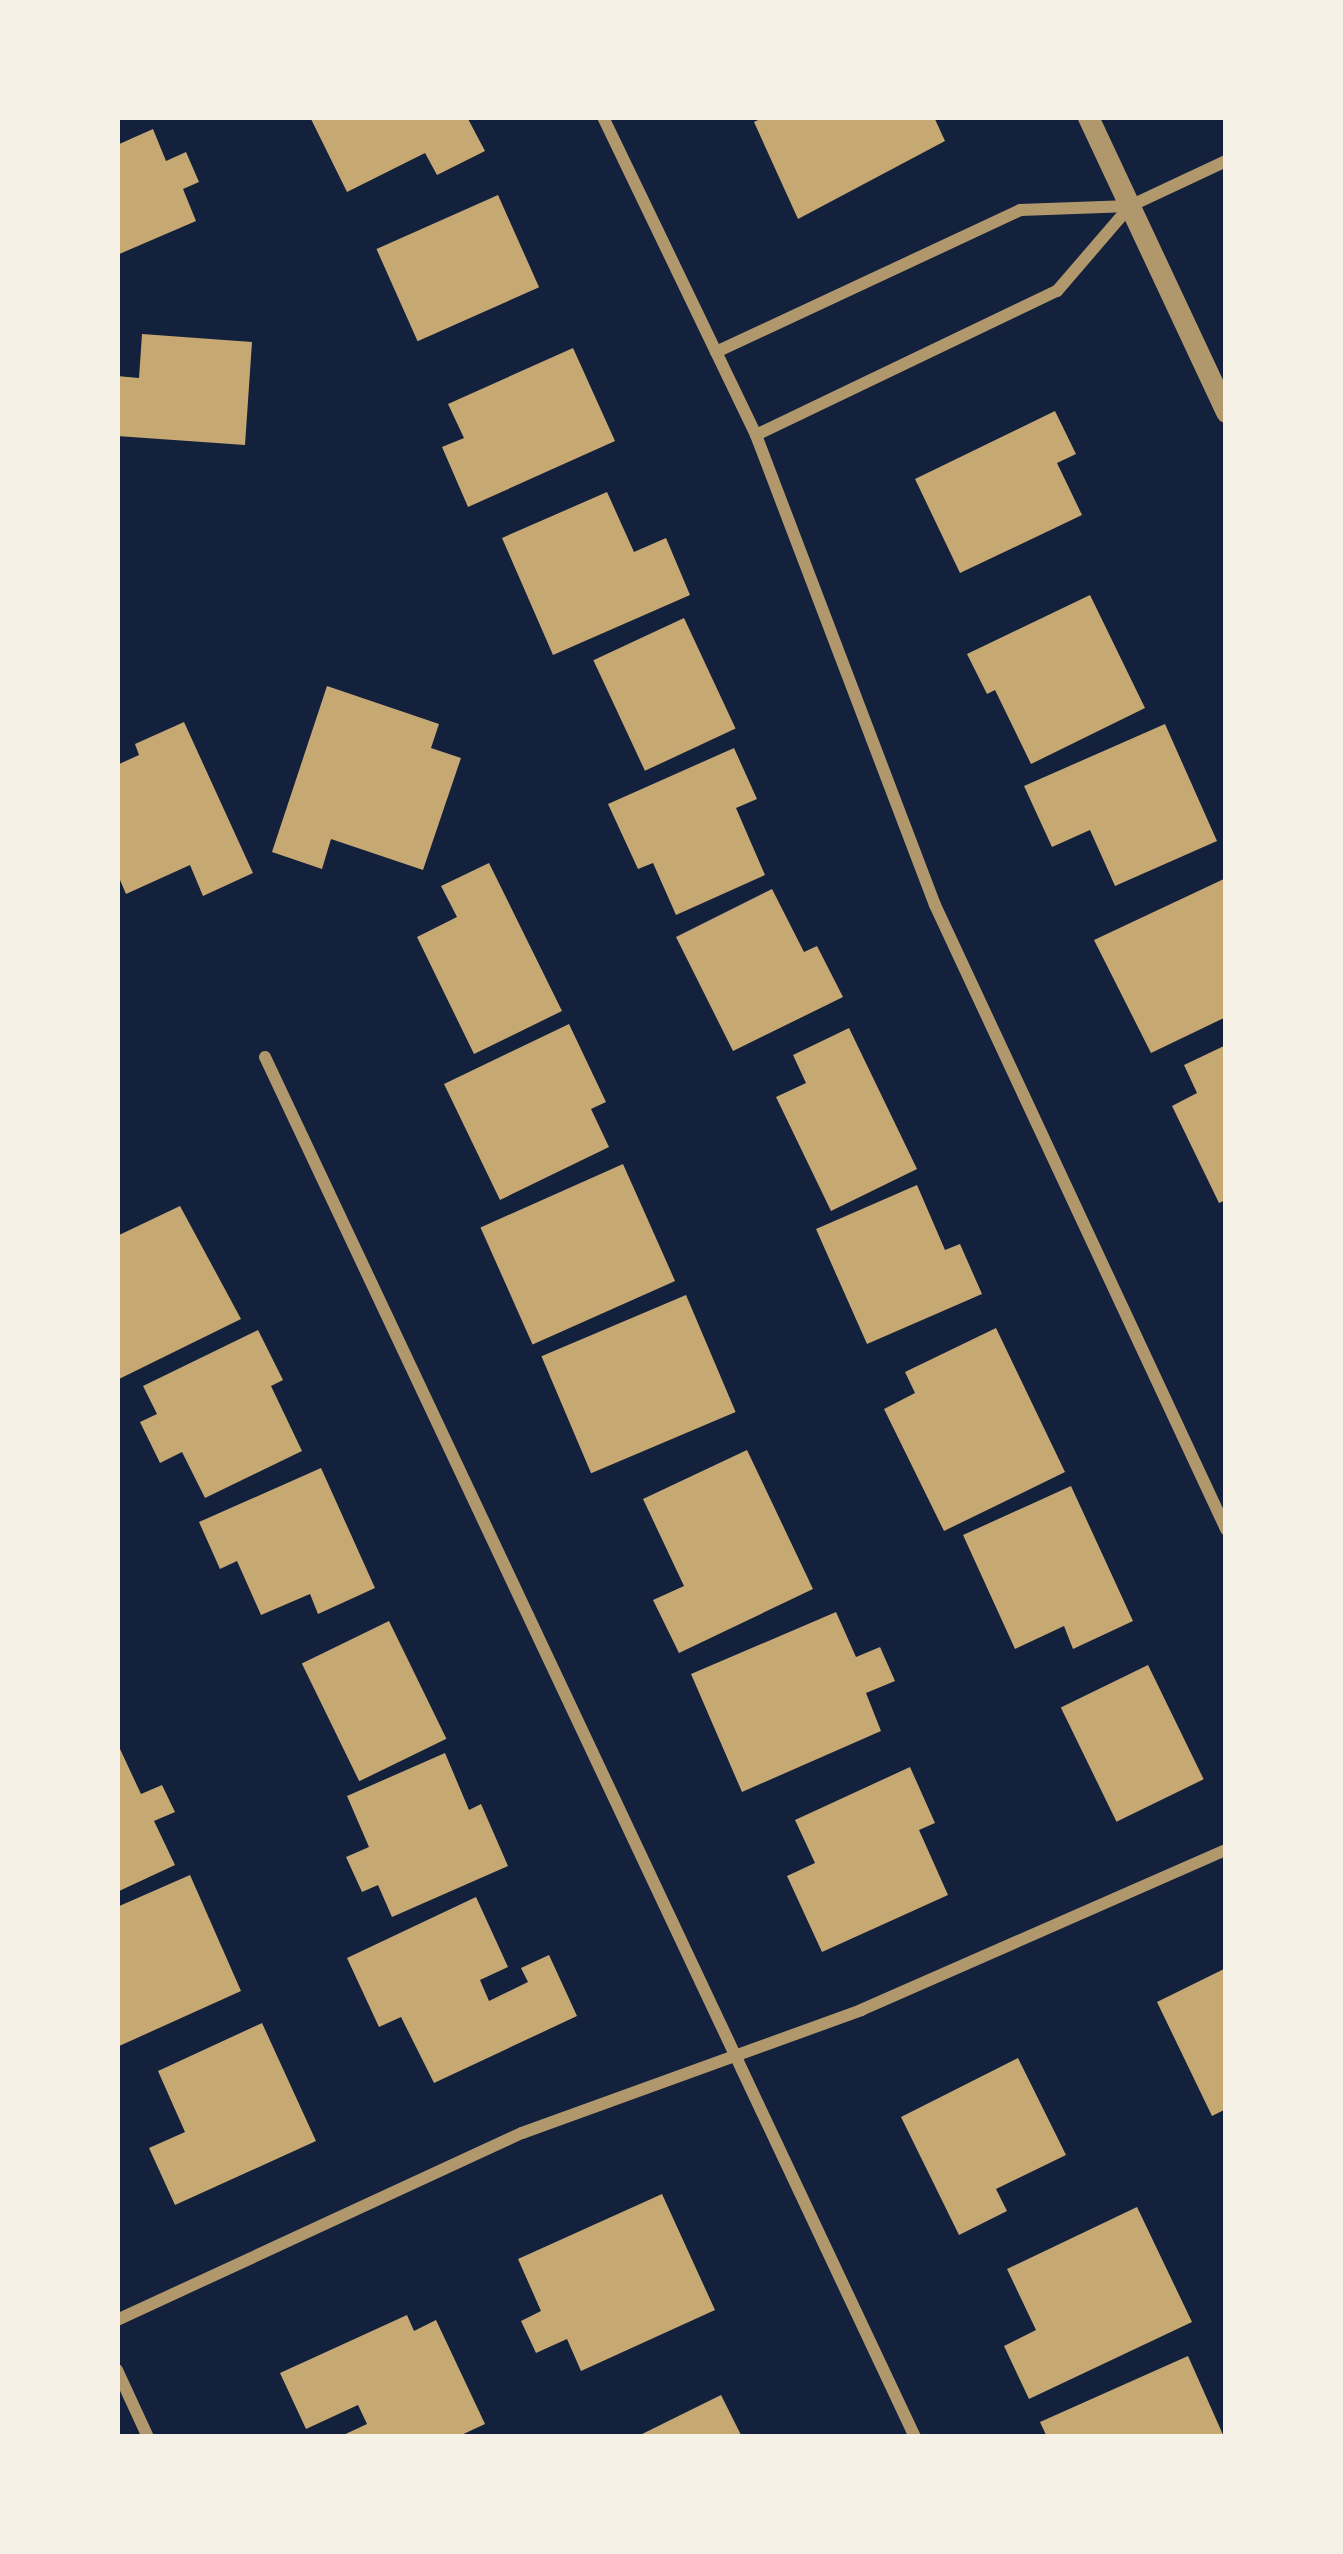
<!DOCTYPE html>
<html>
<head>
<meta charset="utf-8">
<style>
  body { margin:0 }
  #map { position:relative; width:1343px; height:2554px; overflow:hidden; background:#14213d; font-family:Barlow,sans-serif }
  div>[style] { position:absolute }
  .building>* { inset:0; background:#c6a872; transform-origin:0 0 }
  .minor>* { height:12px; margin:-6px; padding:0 6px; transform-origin:6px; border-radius:6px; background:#b1986c }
  .tertiary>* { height:21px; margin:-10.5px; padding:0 10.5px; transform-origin:10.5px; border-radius:10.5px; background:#b1986c }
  span { translate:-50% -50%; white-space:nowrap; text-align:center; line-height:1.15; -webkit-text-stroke:12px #f6f1e7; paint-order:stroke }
  .frame { position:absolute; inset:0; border:120px solid #f6f1e7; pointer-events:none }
</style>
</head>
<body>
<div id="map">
  <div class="building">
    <i style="clip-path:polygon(310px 117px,467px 117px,485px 151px,437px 175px,425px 153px,347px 192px)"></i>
    <i style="clip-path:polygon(764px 117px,934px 117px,945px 141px,798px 219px,754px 122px)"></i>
    <i style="clip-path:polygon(153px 129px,166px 161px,186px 152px,199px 182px,183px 189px,196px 221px,117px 255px,117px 145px)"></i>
    <i style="left:498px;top:195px;width:101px;height:133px;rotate:66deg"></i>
    <i style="clip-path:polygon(142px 334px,252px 342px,245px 445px,117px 436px,117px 376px,139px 378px)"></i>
    <i style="clip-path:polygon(573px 348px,615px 441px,468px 507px,442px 447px,464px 438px,448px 404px)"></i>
    <i style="clip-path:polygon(1055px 411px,1076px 454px,1057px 463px,1082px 515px,960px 573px,915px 479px)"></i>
    <i style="clip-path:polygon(607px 492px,634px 552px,666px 538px,690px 595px,553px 655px,502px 538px)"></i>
    <i style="clip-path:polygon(1090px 595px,1145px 708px,1031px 764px,995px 690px,987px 694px,967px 654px)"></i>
    <i style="left:684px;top:618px;width:122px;height:100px;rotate:65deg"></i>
    <i style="clip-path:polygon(327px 686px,439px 724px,431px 748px,461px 758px,423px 870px,331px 839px,322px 869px,272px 852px)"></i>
    <i style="clip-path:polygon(184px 722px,253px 873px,203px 896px,190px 865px,126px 894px,117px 873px,117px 765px,139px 755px,135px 744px)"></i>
    <i style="clip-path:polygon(1165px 724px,1217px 841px,1115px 886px,1090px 830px,1052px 847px,1024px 786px)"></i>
    <i style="clip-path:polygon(734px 748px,757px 799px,736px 808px,765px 875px,676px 915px,653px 863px,638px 869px,608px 804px)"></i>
    <i style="clip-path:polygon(489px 863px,562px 1011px,474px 1054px,417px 937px,457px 917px,441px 886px)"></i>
    <i style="clip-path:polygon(1226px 878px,1226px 1017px,1151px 1053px,1094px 940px)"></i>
    <i style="clip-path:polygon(772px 889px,804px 952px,817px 946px,843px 997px,733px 1051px,676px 937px)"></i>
    <i style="clip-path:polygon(569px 1024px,606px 1102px,591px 1109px,609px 1147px,500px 1200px,444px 1084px)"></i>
    <i style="clip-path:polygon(849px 1028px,917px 1169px,831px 1211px,776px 1097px,806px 1083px,793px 1055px)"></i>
    <i style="clip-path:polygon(1226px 1045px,1226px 1200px,1219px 1203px,1172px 1106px,1197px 1093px,1184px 1065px)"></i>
    <i style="left:623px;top:1164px;width:128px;height:156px;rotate:66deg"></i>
    <i style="clip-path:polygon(917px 1185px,945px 1250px,960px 1244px,982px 1294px,867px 1344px,816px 1229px)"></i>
    <i style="clip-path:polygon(180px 1206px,241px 1319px,117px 1380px,117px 1236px)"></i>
    <i style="left:686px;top:1295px;width:127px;height:157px;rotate:67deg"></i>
    <i style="clip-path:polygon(996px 1328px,1065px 1472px,944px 1531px,884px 1409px,915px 1393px,905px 1372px)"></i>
    <i style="clip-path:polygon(258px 1330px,283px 1380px,271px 1386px,302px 1451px,205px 1498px,182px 1452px,160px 1463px,140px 1422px,157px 1414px,143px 1386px)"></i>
    <i style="clip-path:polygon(747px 1450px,813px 1589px,679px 1653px,653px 1600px,684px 1586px,643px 1499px)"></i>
    <i style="clip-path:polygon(321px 1468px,375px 1588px,318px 1614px,310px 1594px,261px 1615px,237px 1561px,220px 1569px,199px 1522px)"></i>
    <i style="clip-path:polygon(1071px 1486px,1133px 1621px,1073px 1649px,1064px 1626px,1015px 1649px,963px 1535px)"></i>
    <i style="clip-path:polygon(836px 1612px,856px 1657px,880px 1647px,895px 1681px,866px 1693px,881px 1731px,742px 1792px,691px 1674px)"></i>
    <i style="left:389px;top:1621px;width:131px;height:97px;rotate:64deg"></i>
    <i style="left:1148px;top:1665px;width:127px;height:97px;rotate:64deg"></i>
    <i style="clip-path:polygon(120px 1749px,141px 1794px,162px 1785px,175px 1812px,154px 1821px,175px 1865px,117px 1892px)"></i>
    <i style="clip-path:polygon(445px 1753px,469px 1810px,481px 1804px,508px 1866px,392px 1917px,378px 1885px,362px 1892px,346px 1857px,369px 1847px,347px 1796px)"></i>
    <i style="clip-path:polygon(910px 1767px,935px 1823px,919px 1830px,948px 1895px,822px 1952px,787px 1876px,815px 1863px,795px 1820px)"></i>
    <i style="clip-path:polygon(190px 1875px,241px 1991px,117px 2047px,117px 1907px)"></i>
    <i style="clip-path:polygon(476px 1897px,508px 1967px,480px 1980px,489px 2001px,528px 1982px,521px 1968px,549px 1955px,577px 2016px,434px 2083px,401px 2017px,379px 2027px,347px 1958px)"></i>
    <i style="clip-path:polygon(1226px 1968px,1226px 2109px,1212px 2116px,1157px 2002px)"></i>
    <i style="clip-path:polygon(262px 2023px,316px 2141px,175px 2205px,149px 2148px,185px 2132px,158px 2071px)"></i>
    <i style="clip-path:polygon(1018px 2058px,1066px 2155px,996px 2189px,1007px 2211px,959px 2235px,901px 2117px)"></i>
    <i style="clip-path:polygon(662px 2194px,715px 2310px,581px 2371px,567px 2339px,536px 2353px,521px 2321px,541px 2311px,518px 2259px)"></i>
    <i style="clip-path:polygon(1137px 2207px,1192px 2322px,1029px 2399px,1004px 2346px,1036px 2330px,1007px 2269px)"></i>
    <i style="clip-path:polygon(407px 2315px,414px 2331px,436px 2320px,485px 2424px,457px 2437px,339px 2437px,367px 2424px,358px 2405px,306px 2429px,280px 2373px)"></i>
    <i style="clip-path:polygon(1188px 2356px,1224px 2437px,1047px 2437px,1040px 2422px)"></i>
    <i style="clip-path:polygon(721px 2395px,742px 2437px,636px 2437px)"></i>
  </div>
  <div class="minor">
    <i style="left:603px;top:117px;width:353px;rotate:64.3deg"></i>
    <i style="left:756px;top:435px;width:503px;rotate:69.15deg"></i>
    <i style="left:935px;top:905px;width:689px;rotate:65deg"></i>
    <i style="left:716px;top:352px;width:336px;rotate:-25deg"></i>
    <i style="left:1020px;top:210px;width:110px;rotate:-2.1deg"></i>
    <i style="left:1130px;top:206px;width:106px;rotate:-25.1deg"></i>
    <i style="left:756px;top:435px;width:334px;rotate:-25.6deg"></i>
    <i style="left:1057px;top:291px;width:112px;rotate:-49.3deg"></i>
    <i style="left:265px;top:1057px;width:1525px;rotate:64.78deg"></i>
    <i style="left:117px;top:2320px;width:446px;rotate:-24.8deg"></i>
    <i style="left:522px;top:2133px;width:361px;rotate:-19.9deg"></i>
    <i style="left:861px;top:2010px;width:399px;rotate:-23.7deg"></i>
    <i style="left:117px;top:2370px;width:74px;rotate:65.2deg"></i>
  </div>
  <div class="tertiary">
    <i style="left:1088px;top:117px;width:326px;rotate:64.9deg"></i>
  </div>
  <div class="frame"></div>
</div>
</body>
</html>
